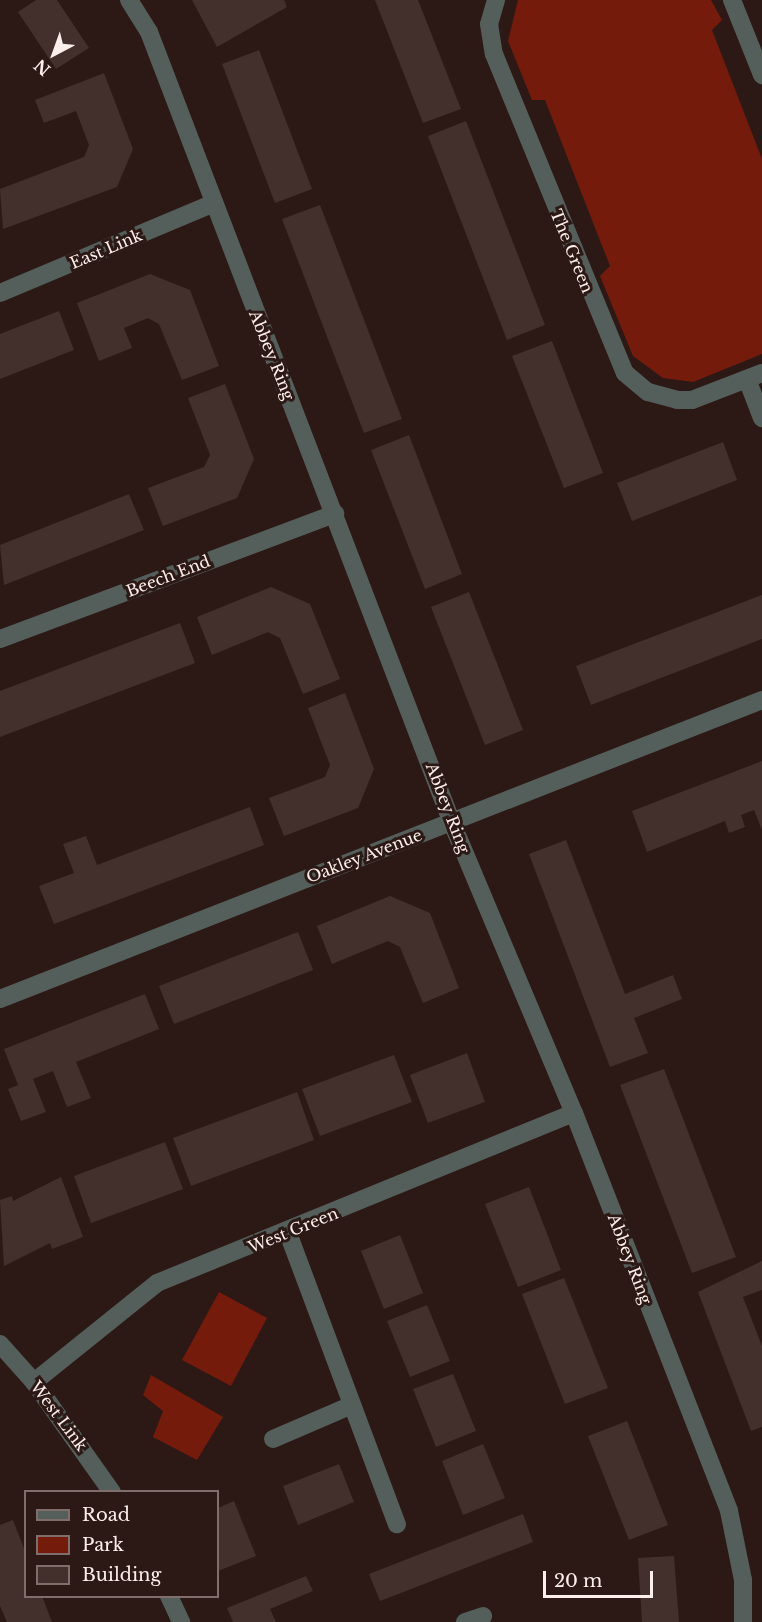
<!DOCTYPE html>
<style>
body{margin:0}
#map{position:relative;width:762px;height:1622px;overflow:hidden;background:#2c1915;font-family:"Libre Baskerville",serif}
div>[style]{position:absolute}
[style*='--x']{left:calc(var(--x)*1px);top:calc(var(--y)*1px);width:calc(var(--w)*1px);rotate:calc(var(--a)*1deg)}
.green>*{inset:0;background:#751b0b}
.building>*{inset:0;background:#432f2b}
.lane>*{height:18px;margin:-9px;padding:0 9px;transform-origin:9px;border-radius:9px;background:#545e5a}
.street>*{height:18px;margin:-9px;padding:0 9px;transform-origin:9px;border-radius:9px;background:#545e5a}
span{translate:-50% -50%;white-space:nowrap;text-align:center;line-height:1.15;-webkit-text-stroke:6px #2c1915;paint-order:stroke}
.street-label{font-size:16px;color:#fceeeb}
.legend{position:absolute;left:24px;top:1490px;width:195px;height:108px;box-sizing:border-box;background:#2c1915;border:2px solid #7f6e6b;margin:0;padding:8px 10px;list-style:none;font-size:18px;color:#fceeeb}
.legend li{display:flex;align-items:center;gap:12px;height:30px}
.legend b{width:30px;border:2px solid #7f6e6b}
.north{position:absolute;left:24px;top:24px;width:60px;height:60px;-webkit-text-stroke:4px #2c1915;paint-order:stroke;rotate:221deg;font-size:16px;font-weight:700;line-height:24px;text-align:center;color:#fceeeb}
.north::after{content:'';display:block;margin:auto;width:21px;height:27px;background:#fceeeb;clip-path:polygon(50% 0,100% 100%,50% 72%,0 100%)}
.scale{position:absolute;left:543px;top:1571px;width:110px;height:27px;box-sizing:border-box;border:3px solid #fceeeb;border-top:0;padding-left:8px;font-size:18px;line-height:21px;white-space:nowrap;color:#fceeeb;-webkit-text-stroke:4px #2c1915;paint-order:stroke}
</style>
<div id="map">
<div class="green">
<div style="clip-path:polygon(518px 0,711px 0,722px 20px,712px 30px,762px 159px,762px 354px,693px 382px,663px 378px,633px 356px,600px 276px,610px 266px,545px 100px,532px 100px,508px 41px)"></div>
<div style="clip-path:polygon(219px 1292px,267px 1318px,231px 1386px,182px 1360px)"></div>
<div style="clip-path:polygon(151px 1375px,223px 1417px,197px 1460px,153px 1437px,163px 1411px,143px 1395px)"></div>
</div>
<div class="building">
<div style="clip-path:polygon(36px 0,57px 0,89px 48px,56px 69px,18px 12px)"></div>
<div style="clip-path:polygon(192px 0,284px 0,287px 7px,217px 47px)"></div>
<div style="clip-path:polygon(375px 0,418px 0,461px 109px,423px 123px)"></div>
<div style="clip-path:polygon(259px 50px,312px 189px,275px 203px,222px 64px)"></div>
<div style="clip-path:polygon(104px 73px,133px 149px,117px 187px,3px 229px,0 189px,84px 157px,89px 145px,76px 111px,44px 123px,35px 100px)"></div>
<div style="clip-path:polygon(466px 121px,545px 325px,507px 340px,428px 136px)"></div>
<div style="clip-path:polygon(320px 205px,402px 419px,364px 433px,282px 219px)"></div>
<div style="clip-path:polygon(150px 274px,190px 290px,219px 366px,182px 380px,159px 324px,148px 318px,124px 328px,132px 348px,99px 361px,77px 303px)"></div>
<div style="clip-path:polygon(59px 311px,74px 350px,0 379px,0 334px)"></div>
<div style="clip-path:polygon(552px 341px,603px 473px,564px 488px,512px 356px)"></div>
<div style="clip-path:polygon(225px 384px,254px 459px,237px 498px,163px 526px,148px 488px,204px 467px,210px 455px,188px 398px)"></div>
<div style="clip-path:polygon(409px 435px,462px 574px,425px 589px,371px 450px)"></div>
<div style="clip-path:polygon(723px 442px,737px 480px,632px 521px,617px 483px)"></div>
<div style="clip-path:polygon(129px 494px,144px 530px,4px 585px,0 545px)"></div>
<div style="clip-path:polygon(271px 587px,310px 604px,340px 679px,303px 694px,280px 638px,268px 632px,212px 655px,197px 617px)"></div>
<div style="clip-path:polygon(469px 592px,523px 730px,485px 745px,431px 607px)"></div>
<div style="clip-path:polygon(762px 595px,762px 639px,591px 705px,576px 666px)"></div>
<div style="clip-path:polygon(180px 623px,195px 663px,0 737px,0 691px)"></div>
<div style="clip-path:polygon(345px 693px,374px 769px,358px 808px,284px 836px,269px 798px,325px 777px,330px 765px,308px 708px)"></div>
<div style="clip-path:polygon(762px 761px,762px 830px,754px 810px,741px 815px,745px 827px,729px 833px,725px 821px,647px 852px,632px 811px)"></div>
<div style="clip-path:polygon(250px 807px,264px 845px,54px 924px,39px 886px,74px 873px,63px 844px,86px 836px,97px 865px)"></div>
<div style="clip-path:polygon(566px 840px,625px 994px,673px 975px,682px 999px,634px 1018px,648px 1053px,610px 1067px,529px 854px)"></div>
<div style="clip-path:polygon(390px 896px,430px 913px,459px 988px,423px 1003px,400px 947px,388px 941px,332px 964px,317px 926px)"></div>
<div style="clip-path:polygon(298px 932px,313px 970px,174px 1024px,159px 986px)"></div>
<div style="clip-path:polygon(145px 994px,159px 1029px,76px 1062px,91px 1098px,67px 1107px,53px 1071px,33px 1079px,46px 1112px,21px 1121px,8px 1089px,18px 1085px,4px 1049px)"></div>
<div style="clip-path:polygon(467px 1053px,485px 1102px,428px 1123px,410px 1075px)"></div>
<div style="clip-path:polygon(394px 1055px,412px 1102px,320px 1136px,302px 1089px)"></div>
<div style="clip-path:polygon(664px 1069px,736px 1257px,692px 1273px,620px 1085px)"></div>
<div style="clip-path:polygon(297px 1092px,314px 1140px,191px 1186px,173px 1138px)"></div>
<div style="clip-path:polygon(165px 1142px,183px 1189px,91px 1223px,74px 1176px)"></div>
<div style="clip-path:polygon(61px 1177px,83px 1237px,52px 1249px,50px 1243px,4px 1266px,0 1200px,12px 1196px,13px 1201px)"></div>
<div style="clip-path:polygon(529px 1187px,561px 1270px,518px 1287px,485px 1204px)"></div>
<div style="clip-path:polygon(400px 1235px,423px 1293px,384px 1309px,361px 1251px)"></div>
<div style="clip-path:polygon(762px 1261px,762px 1290px,743px 1297px,762px 1346px,762px 1427px,751px 1431px,698px 1292px)"></div>
<div style="clip-path:polygon(564px 1278px,608px 1388px,565px 1404px,522px 1294px)"></div>
<div style="clip-path:polygon(427px 1305px,450px 1361px,410px 1377px,387px 1321px)"></div>
<div style="clip-path:polygon(453px 1374px,476px 1431px,436px 1447px,413px 1389px)"></div>
<div style="clip-path:polygon(627px 1421px,668px 1525px,629px 1540px,588px 1436px)"></div>
<div style="clip-path:polygon(483px 1444px,505px 1498px,463px 1515px,442px 1461px)"></div>
<div style="clip-path:polygon(339px 1464px,354px 1502px,298px 1525px,283px 1486px)"></div>
<div style="clip-path:polygon(234px 1501px,256px 1556px,218px 1571px,218px 1508px)"></div>
<div style="clip-path:polygon(523px 1514px,533px 1542px,380px 1601px,369px 1574px)"></div>
<div style="clip-path:polygon(13px 1520px,26px 1554px,26px 1596px,42px 1596px,52px 1622px,7px 1622px,0 1606px,0 1525px)"></div>
<div style="clip-path:polygon(674px 1556px,679px 1622px,642px 1622px,638px 1558px)"></div>
<div style="clip-path:polygon(306px 1576px,313px 1591px,270px 1609px,276px 1622px,233px 1622px,227px 1608px)"></div>
</div>
<div class="lane">
<div style="--x:465;--y:1622;--w:19;--a:-18"></div>
</div>
<div class="street">
<div style="--x:129;--y:0;--w:38;--a:58"></div>
<div style="--x:149;--y:32;--w:847;--a:69.04"></div>
<div style="--x:452;--y:823;--w:315;--a:67.2"></div>
<div style="--x:574;--y:1113;--w:427;--a:68.7"></div>
<div style="--x:729;--y:1511;--w:70;--a:78.5"></div>
<div style="--x:743;--y:1580;--w:42;--a:90"></div>
<div style="--x:496;--y:0;--w:25;--a:106"></div>
<div style="--x:489;--y:24;--w:30;--a:81"></div>
<div style="--x:494;--y:54;--w:345;--a:67.7"></div>
<div style="--x:625;--y:373;--w:30;--a:40"></div>
<div style="--x:648;--y:392;--w:30;--a:15"></div>
<div style="--x:677;--y:400;--w:15;--a:0"></div>
<div style="--x:692;--y:400;--w:75;--a:-21.1"></div>
<div style="--x:732;--y:0;--w:81;--a:68.2"></div>
<div style="--x:0;--y:293;--w:230;--a:-22.8"></div>
<div style="--x:747;--y:379;--w:42;--a:69"></div>
<div style="--x:0;--y:639;--w:358;--a:-20.5"></div>
<div style="--x:0;--y:999;--w:819;--a:-21.42"></div>
<div style="--x:288;--y:1233;--w:311;--a:69.5"></div>
<div style="--x:0;--y:1344;--w:51;--a:48.2"></div>
<div style="--x:34;--y:1382;--w:135;--a:54.7"></div>
<div style="--x:34;--y:1382;--w:158;--a:-38.8"></div>
<div style="--x:157;--y:1283;--w:450;--a:-22.2"></div>
<div style="--x:273;--y:1439;--w:86;--a:-23.3"></div>
<div style="--x:169;--y:1596;--w:29;--a:65"></div>
</div>
<div class="street-label">
<span style="left:106px;top:249px;rotate:-23deg">East Link</span>
<span style="left:572px;top:251px;rotate:68deg">The Green</span>
<span style="left:272px;top:355px;rotate:68deg">Abbey Ring</span>
<span style="left:168px;top:576px;rotate:-21deg">Beech End</span>
<span style="left:448px;top:808px;rotate:69deg">Abbey Ring</span>
<span style="left:364px;top:856px;rotate:-21deg">Oakley Avenue</span>
<span style="left:293px;top:1230px;rotate:-22deg">West Green</span>
<span style="left:630px;top:1259px;rotate:69deg">Abbey Ring</span>
<span style="left:59px;top:1416px;rotate:53deg">West Link</span>
</div>
<ul class="legend">
<li><b style="height:8px;background:#545e5a"></b>Road</li>
<li><b style="height:16px;background:#751b0b"></b>Park</li>
<li><b style="height:16px;background:#432f2b"></b>Building</li>
</ul>
<div class="north">N</div>
<div class="scale">20 m</div>
</div>
